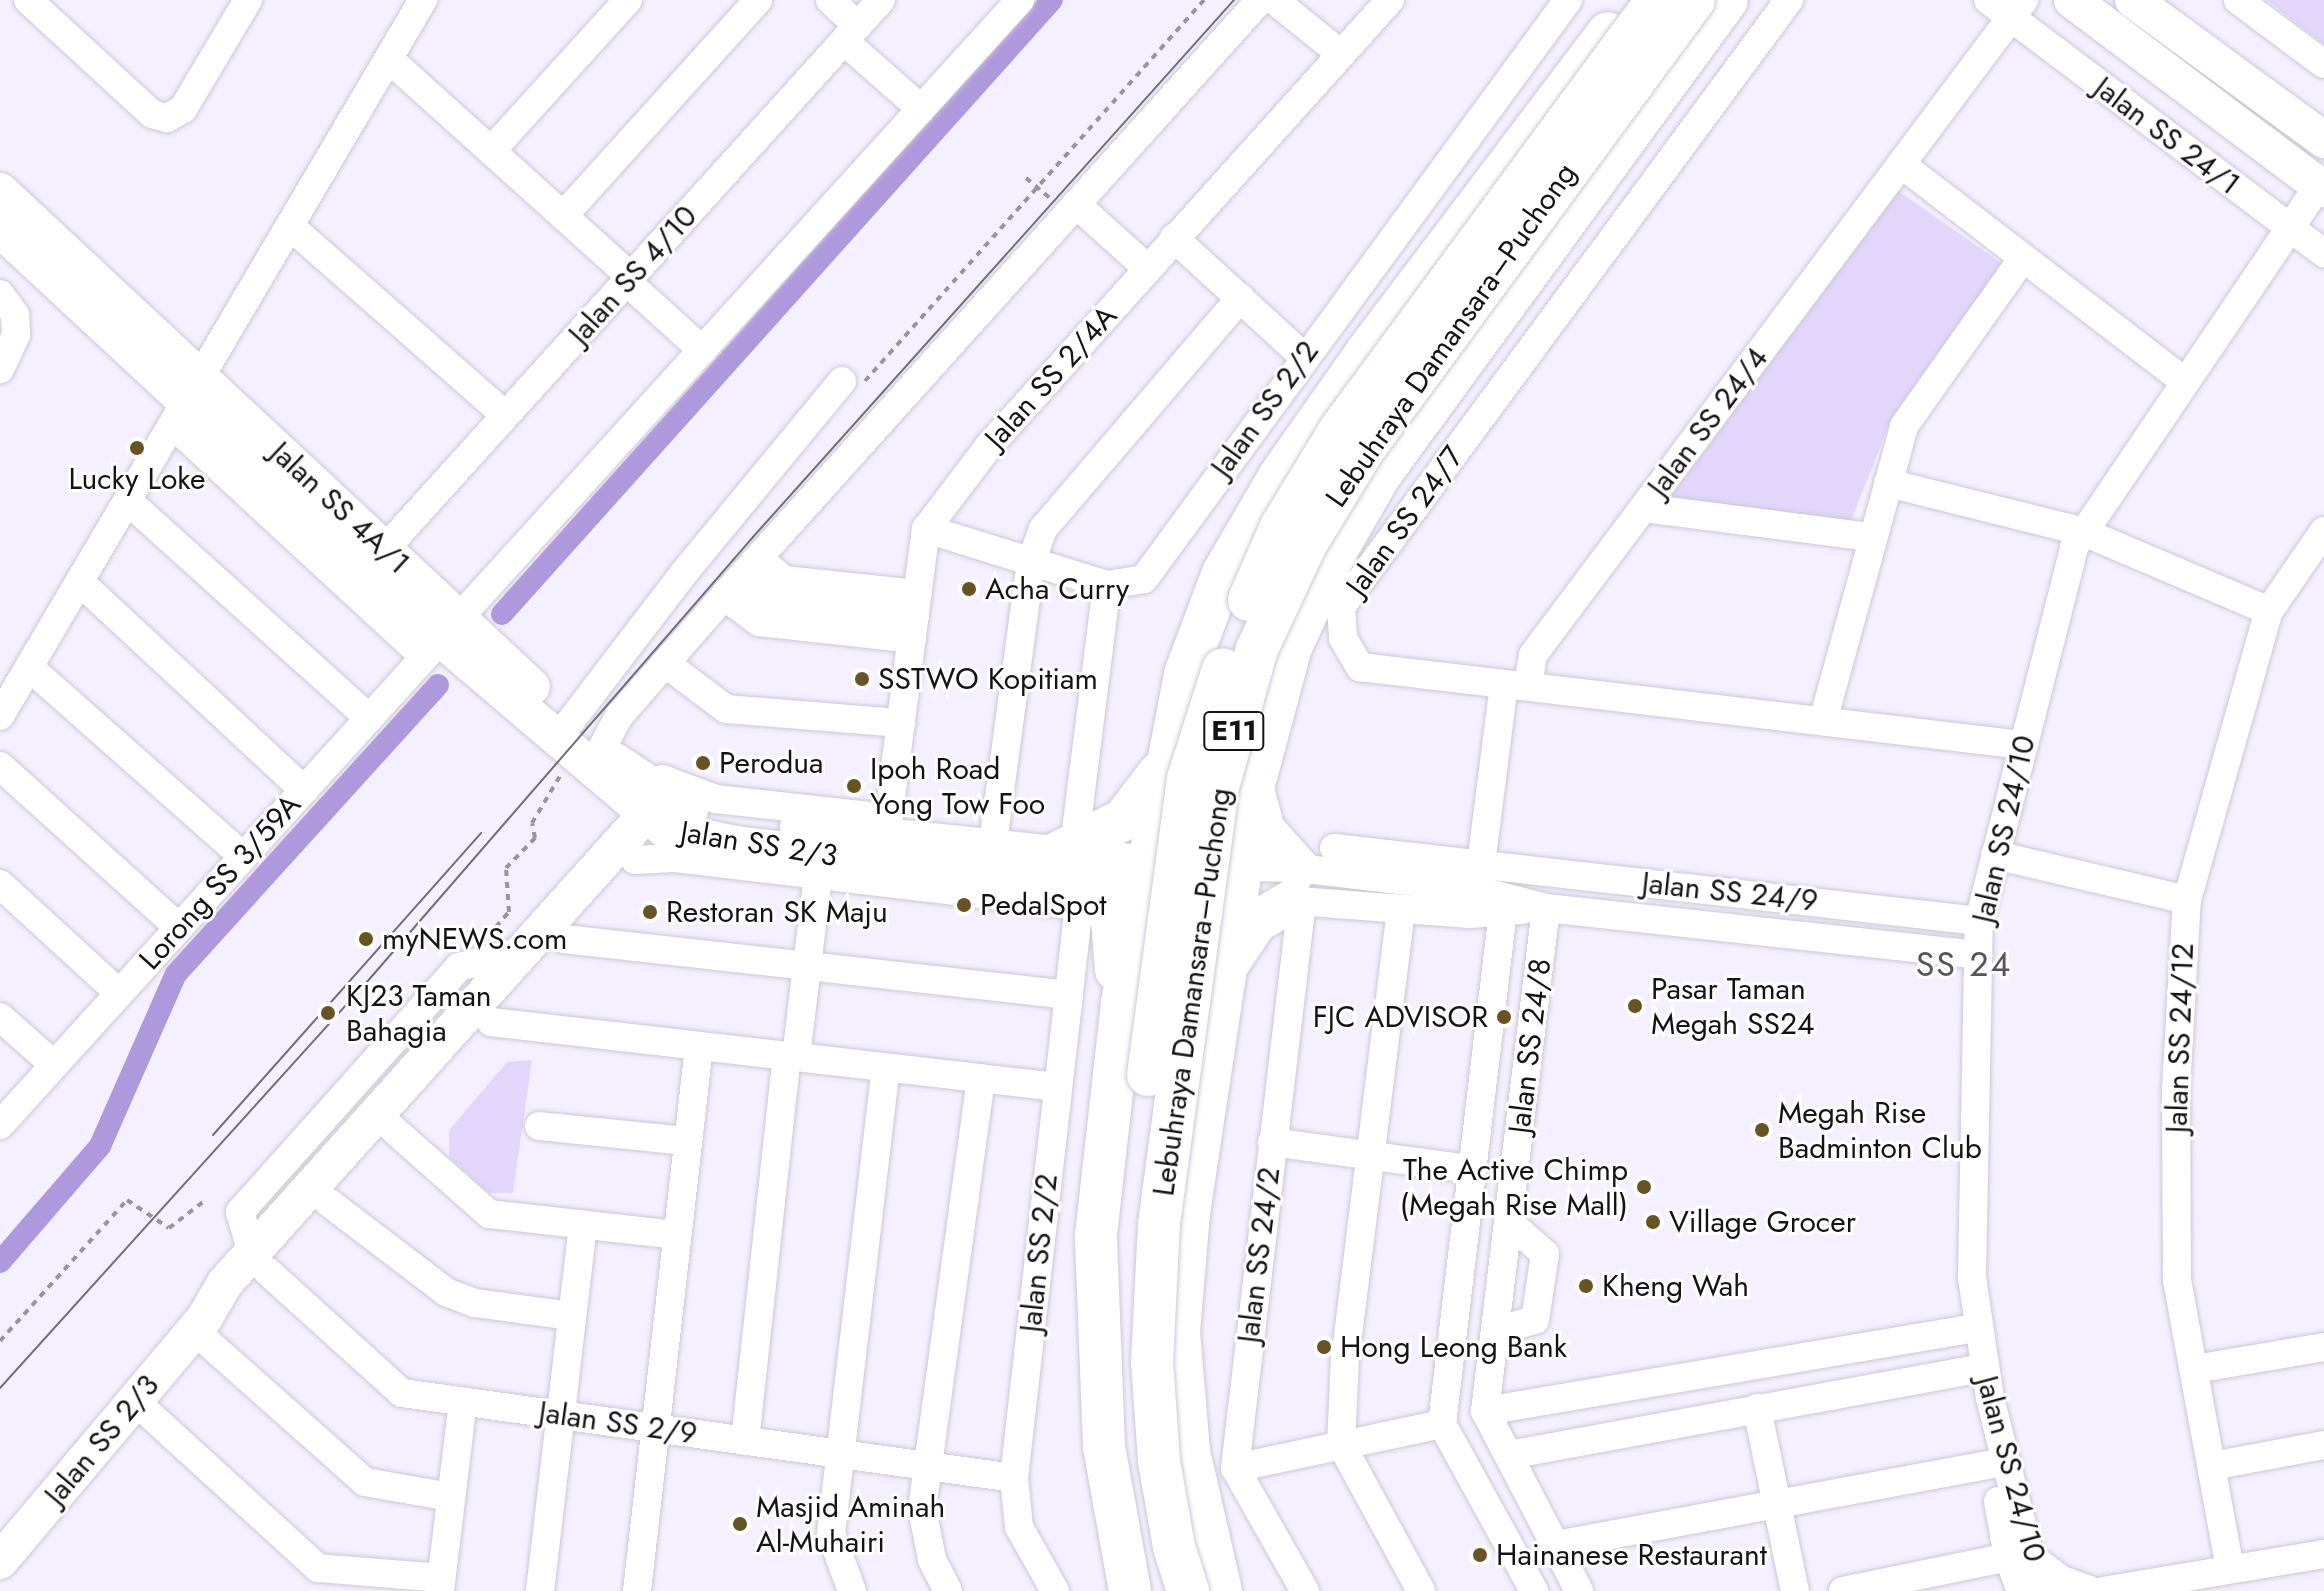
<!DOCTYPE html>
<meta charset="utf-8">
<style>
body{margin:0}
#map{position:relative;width:2324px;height:1591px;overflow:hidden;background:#f4f0ff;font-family:Jost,sans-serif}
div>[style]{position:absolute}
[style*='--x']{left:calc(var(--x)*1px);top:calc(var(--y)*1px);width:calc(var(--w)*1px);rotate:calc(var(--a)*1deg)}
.green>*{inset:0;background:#e2d7fb}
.canal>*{height:22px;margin:-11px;padding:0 11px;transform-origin:11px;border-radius:11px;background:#af99dd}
.path>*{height:4px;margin-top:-2px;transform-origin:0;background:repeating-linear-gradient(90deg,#97959f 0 6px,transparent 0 12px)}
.roads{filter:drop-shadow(0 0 2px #ccc8d6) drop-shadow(0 0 2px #ccc8d6)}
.minor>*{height:28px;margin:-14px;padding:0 14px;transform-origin:14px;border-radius:14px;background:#fff}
.major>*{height:36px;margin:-18px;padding:0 18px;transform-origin:18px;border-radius:18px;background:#fff}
.highway>*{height:42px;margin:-21px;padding:0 21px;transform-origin:21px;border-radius:21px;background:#fff}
.tram>*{height:2px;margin:-1px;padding:0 1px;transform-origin:1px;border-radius:1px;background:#716f77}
.bridges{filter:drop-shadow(0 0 2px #ccc8d6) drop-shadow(0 0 2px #ccc8d6)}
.highway-bridge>*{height:42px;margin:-21px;padding:0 21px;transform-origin:21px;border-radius:21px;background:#fff}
.dots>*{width:22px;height:22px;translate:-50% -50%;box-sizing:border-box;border:4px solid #fff;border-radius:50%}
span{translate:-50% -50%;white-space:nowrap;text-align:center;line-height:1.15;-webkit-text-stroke:6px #fff;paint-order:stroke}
.shield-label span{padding:2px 6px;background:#fff;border:2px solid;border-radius:6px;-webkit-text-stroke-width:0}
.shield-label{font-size:28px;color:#141317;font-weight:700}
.street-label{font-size:30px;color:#141317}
.poi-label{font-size:30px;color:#141317}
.left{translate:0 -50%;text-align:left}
.right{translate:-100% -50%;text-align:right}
.quarter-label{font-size:34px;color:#575460;letter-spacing:2px}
</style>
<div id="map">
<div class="green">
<div style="clip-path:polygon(2267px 0,2324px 0,2324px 44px)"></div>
<div style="clip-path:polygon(1897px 190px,2004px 265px,1890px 422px,1850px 524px,1668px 501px)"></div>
<div style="clip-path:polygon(532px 1060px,513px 1193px,489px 1193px,449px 1157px,449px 1130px,507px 1062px)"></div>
</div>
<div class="canal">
<div style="--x:502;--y:614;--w:824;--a:-48.15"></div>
<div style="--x:0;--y:1262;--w:153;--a:-49.2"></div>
<div style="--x:100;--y:1146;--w:188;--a:-66.2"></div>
<div style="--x:176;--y:974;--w:390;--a:-47.8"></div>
</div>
<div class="path">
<div style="--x:1026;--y:178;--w:33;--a:40"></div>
<div style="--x:865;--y:381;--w:510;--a:-48.34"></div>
<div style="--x:488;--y:936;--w:32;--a:-49"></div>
<div style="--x:509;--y:912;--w:44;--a:-93.9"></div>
<div style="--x:506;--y:868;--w:42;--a:-46"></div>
<div style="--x:535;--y:838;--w:15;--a:-101"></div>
<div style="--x:532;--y:823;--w:55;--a:-59.2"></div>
<div style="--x:0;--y:1341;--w:190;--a:-48"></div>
<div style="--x:127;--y:1200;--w:50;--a:33.7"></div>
<div style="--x:169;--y:1228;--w:43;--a:-37.4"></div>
</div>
<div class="roads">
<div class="minor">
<div style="--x:28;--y:0;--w:168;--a:42.6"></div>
<div style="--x:152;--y:114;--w:16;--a:15"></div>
<div style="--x:167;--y:118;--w:18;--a:-29"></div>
<div style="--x:183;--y:109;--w:127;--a:-59.2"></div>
<div style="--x:830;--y:0;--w:38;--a:43"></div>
<div style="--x:1274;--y:0;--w:86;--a:38.9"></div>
<div style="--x:1789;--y:0;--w:754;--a:126.43"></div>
<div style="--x:1341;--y:607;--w:31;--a:86"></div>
<div style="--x:1343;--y:638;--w:34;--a:60"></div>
<div style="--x:1360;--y:667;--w:668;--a:6.71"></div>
<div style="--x:1988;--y:0;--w:421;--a:37"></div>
<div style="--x:2238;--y:0;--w:107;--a:36.7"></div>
<div style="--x:844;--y:41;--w:103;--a:41.4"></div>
<div style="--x:389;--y:59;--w:326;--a:42"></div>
<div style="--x:491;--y:151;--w:204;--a:-47.8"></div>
<div style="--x:1901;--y:164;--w:358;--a:37.5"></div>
<div style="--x:1076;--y:204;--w:97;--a:42.1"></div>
<div style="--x:563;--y:216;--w:291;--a:-47.9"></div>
<div style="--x:291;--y:227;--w:285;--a:41.3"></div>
<div style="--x:1174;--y:238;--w:175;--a:42.5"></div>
<div style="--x:626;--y:281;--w:103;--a:42.2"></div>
<div style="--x:0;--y:294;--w:26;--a:54"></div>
<div style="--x:15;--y:315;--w:20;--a:87"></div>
<div style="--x:16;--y:335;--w:38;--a:115"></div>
<div style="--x:174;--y:426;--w:340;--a:42.7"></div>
<div style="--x:1888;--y:483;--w:202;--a:14"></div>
<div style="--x:2084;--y:532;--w:201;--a:23.1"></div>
<div style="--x:129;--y:502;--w:323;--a:42"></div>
<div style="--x:1644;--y:508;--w:229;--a:7.3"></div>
<div style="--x:926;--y:529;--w:189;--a:17.2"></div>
<div style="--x:1107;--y:585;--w:37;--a:-9"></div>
<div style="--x:1144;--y:579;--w:718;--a:-53.78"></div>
<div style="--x:384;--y:550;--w:741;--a:-47.9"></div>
<div style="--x:758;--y:558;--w:34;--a:40"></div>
<div style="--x:784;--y:580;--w:134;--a:6"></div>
<div style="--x:741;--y:577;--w:40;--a:34.9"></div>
<div style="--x:774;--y:600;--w:142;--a:6.5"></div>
<div style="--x:80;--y:582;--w:306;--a:42.9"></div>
<div style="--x:724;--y:596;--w:44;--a:36.6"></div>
<div style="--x:759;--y:622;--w:154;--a:6.3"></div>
<div style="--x:458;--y:619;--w:836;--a:-47.76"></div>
<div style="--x:665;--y:663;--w:76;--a:37"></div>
<div style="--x:726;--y:709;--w:176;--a:4.6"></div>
<div style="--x:29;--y:667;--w:286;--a:41.5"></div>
<div style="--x:1528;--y:686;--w:31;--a:-81"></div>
<div style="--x:1533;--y:655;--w:819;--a:-53.14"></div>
<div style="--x:0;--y:716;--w:832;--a:-59.43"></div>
<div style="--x:1823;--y:721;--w:306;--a:-74.6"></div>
<div style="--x:1904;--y:426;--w:202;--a:-54.7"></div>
<div style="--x:570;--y:722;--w:186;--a:-52.6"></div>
<div style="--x:683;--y:574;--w:250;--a:-50.5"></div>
<div style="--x:601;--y:750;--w:40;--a:-62"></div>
<div style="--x:620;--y:715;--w:158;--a:-48.8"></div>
<div style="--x:724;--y:596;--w:802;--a:-48.03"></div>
<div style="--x:0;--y:766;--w:241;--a:42.1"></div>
<div style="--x:662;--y:779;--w:58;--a:20.3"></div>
<div style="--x:716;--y:799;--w:174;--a:6.3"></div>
<div style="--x:886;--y:836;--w:310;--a:-82.6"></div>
<div style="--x:926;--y:529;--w:104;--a:-52.8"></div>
<div style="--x:989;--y:446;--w:600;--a:-48.04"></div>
<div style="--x:1074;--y:846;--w:263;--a:-82.8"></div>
<div style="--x:1334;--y:848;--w:649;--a:6.46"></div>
<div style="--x:992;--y:850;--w:291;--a:-82.3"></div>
<div style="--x:1031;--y:562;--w:35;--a:-70"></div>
<div style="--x:1043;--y:529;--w:304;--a:-49.5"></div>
<div style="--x:1995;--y:855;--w:197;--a:13.2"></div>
<div style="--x:635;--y:860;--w:39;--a:-3"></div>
<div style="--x:674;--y:858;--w:409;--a:6.7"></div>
<div style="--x:1481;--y:864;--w:181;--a:-82.7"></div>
<div style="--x:1241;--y:867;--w:57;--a:1"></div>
<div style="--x:1298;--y:868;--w:176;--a:6.8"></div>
<div style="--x:1473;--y:889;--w:75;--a:14.6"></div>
<div style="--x:1546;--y:908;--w:435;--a:6.2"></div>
<div style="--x:0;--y:884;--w:161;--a:42.5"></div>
<div style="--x:1284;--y:900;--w:186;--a:4.3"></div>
<div style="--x:1469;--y:914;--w:53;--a:-4.3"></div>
<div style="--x:1302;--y:901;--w:571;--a:96.74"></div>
<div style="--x:1235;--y:1468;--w:142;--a:60.4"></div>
<div style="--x:1546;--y:908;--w:507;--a:96.91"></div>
<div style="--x:1485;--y:1411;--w:203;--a:62.4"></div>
<div style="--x:1401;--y:910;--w:450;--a:97.1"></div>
<div style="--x:1345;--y:1357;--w:87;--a:92.6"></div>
<div style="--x:1341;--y:1444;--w:167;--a:61.4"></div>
<div style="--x:1503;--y:911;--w:517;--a:96.78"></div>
<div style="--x:1442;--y:1424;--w:191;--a:61.1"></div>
<div style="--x:564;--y:939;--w:508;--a:6.33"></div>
<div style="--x:0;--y:1017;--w:72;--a:41.6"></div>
<div style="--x:491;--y:1022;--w:570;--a:6.55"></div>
<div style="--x:796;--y:1057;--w:183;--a:-83.1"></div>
<div style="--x:0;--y:1125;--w:656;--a:-47.78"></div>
<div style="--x:539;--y:1126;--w:149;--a:5.8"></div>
<div style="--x:393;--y:1129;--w:128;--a:41.5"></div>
<div style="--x:489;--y:1214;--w:189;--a:6.4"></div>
<div style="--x:1272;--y:1142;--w:200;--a:7.8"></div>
<div style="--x:328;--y:1202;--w:148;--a:37.3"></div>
<div style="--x:446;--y:1292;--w:31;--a:21"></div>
<div style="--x:475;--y:1303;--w:97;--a:7.7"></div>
<div style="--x:252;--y:1253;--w:43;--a:-106.3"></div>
<div style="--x:240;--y:1212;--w:329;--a:-48.2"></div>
<div style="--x:459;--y:967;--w:64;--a:-14.5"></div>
<div style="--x:267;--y:1271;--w:182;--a:42.1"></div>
<div style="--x:402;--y:1393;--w:618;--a:7.91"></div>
<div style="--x:195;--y:1331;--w:227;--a:41.6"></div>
<div style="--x:365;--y:1482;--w:86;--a:10"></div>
<div style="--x:1495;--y:1331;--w:41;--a:-15.4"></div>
<div style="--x:1535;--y:1320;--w:67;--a:-81.4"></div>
<div style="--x:1545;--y:1254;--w:48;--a:-138.4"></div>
<div style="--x:2195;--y:1369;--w:131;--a:-9.7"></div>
<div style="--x:135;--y:1401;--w:248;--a:42.4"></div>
<div style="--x:318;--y:1568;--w:123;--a:4.6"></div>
<div style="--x:1757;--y:1408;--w:187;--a:78.3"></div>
<div style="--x:1485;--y:1411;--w:500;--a:-9.6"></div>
<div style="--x:745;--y:1441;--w:386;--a:-83.8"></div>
<div style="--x:1509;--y:1455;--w:483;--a:-10.4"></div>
<div style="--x:2212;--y:1466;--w:114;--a:-10.6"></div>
<div style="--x:1235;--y:1468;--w:212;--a:-12"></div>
<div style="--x:1998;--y:1501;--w:57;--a:79.9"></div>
<div style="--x:2008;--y:1557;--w:36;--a:69"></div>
<div style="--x:1556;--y:1545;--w:443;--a:-10.5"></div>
<div style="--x:2035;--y:1560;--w:34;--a:37"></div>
<div style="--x:2062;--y:1580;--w:32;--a:20"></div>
<div style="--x:2230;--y:1569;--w:294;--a:-100.4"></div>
<div style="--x:2177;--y:1280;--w:191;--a:-90.3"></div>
<div style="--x:2176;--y:1089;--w:189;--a:-86.7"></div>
<div style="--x:2187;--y:900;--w:300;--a:-74.2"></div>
<div style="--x:2269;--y:611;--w:97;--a:-55.5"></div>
<div style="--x:440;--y:1591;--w:191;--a:-83.1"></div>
<div style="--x:540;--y:1591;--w:369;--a:-83.3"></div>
<div style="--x:637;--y:1591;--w:548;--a:-83.5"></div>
<div style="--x:852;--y:1591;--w:61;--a:-110.2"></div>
<div style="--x:831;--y:1534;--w:469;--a:-83.3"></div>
<div style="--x:948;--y:1591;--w:36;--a:-117"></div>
<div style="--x:932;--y:1559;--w:51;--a:-101.3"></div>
<div style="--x:922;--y:1509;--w:434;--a:-82.2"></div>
<div style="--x:1055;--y:1591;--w:73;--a:-119.4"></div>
<div style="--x:1019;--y:1527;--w:49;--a:-95.8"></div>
<div style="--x:1014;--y:1478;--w:595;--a:-83.53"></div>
<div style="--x:1843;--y:1591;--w:168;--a:-11.6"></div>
<div style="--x:2048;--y:1591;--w:42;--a:-116.6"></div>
<div style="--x:2029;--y:1553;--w:160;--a:-104.1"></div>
<div style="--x:1990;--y:1398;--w:122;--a:-98.5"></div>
<div style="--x:1972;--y:1277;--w:356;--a:-88.9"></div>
<div style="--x:1979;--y:921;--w:386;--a:-75.7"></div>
<div style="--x:2074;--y:547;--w:437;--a:-55.9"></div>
<div style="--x:2103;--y:1591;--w:224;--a:-9.5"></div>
</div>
<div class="major">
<div style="--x:2072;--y:0;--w:315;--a:36.9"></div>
<div style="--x:2133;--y:0;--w:237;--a:36.2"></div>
<div style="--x:0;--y:191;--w:727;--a:42.99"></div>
<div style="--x:0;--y:229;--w:602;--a:42.91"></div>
<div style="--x:441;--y:639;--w:293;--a:40.4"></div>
<div style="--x:664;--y:829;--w:74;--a:11.8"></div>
<div style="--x:736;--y:844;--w:437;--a:6.8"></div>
<div style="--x:615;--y:761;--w:90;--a:33.7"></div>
<div style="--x:798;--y:827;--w:380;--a:6"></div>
<div style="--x:0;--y:1561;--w:317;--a:-49.9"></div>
<div style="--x:204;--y:1319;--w:42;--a:-59.7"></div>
<div style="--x:225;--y:1283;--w:630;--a:-48.09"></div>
</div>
<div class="highway">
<div style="--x:1254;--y:793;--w:38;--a:75"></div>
<div style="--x:1264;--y:830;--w:51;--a:48.2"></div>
<div style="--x:1049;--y:857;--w:83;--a:-26.6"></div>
<div style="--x:1123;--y:820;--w:59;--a:-52.5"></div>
<div style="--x:1081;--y:887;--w:24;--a:36"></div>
<div style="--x:1100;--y:901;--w:22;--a:56"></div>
<div style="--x:1112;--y:919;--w:51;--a:85.5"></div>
<div style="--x:1230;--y:961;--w:47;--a:-56.3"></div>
<div style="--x:1256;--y:922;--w:43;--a:-30.7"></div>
<div style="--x:1130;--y:1591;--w:146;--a:-100.2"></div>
<div style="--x:1104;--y:1447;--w:212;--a:-92.2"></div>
<div style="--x:1096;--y:1235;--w:234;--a:-83.6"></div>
<div style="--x:1122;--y:1002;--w:334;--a:-79.1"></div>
<div style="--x:1185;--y:674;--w:108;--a:-69.4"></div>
<div style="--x:1223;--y:573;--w:111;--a:-59.7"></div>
<div style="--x:1279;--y:477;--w:151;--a:-54.9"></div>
<div style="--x:1366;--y:353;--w:401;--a:-52.9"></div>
<div style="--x:1221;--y:1591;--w:144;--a:-102.9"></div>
<div style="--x:1189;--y:1451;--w:119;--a:-94.8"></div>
<div style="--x:1179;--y:1332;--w:119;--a:-85.2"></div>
<div style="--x:1189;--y:1213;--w:430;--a:-81.4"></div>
<div style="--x:1253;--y:788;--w:146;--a:-74.9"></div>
<div style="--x:1291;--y:647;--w:106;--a:-64.9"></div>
<div style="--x:1336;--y:551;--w:88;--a:-59.9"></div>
<div style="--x:1380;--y:475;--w:588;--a:-53.85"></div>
</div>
</div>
<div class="tram">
<div style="--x:213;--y:1135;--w:404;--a:-48.4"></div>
<div style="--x:0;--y:1388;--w:546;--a:-47.9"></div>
<div style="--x:366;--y:983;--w:590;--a:-49.05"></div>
<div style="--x:753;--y:537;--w:721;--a:-48.15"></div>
</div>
<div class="bridges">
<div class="highway-bridge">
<div style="--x:1249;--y:600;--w:80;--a:-66.3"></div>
<div style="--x:1281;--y:527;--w:114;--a:-58.7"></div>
<div style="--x:1340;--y:430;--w:534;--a:-53.6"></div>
<div style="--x:1148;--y:1075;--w:299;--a:-82.3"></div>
<div style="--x:1188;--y:779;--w:115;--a:-72.3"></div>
<div style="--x:1188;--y:1591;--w:46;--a:-107.7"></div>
<div style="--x:1174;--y:1547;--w:87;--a:-99.9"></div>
<div style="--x:1159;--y:1461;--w:99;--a:-94"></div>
<div style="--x:1152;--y:1362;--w:138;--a:-87.1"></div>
<div style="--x:1159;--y:1224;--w:445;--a:-82.3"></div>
<div style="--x:1219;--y:783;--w:139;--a:-74.2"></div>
<div style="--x:1257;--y:649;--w:116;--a:-65"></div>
<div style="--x:1306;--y:544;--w:111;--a:-58.6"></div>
<div style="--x:1364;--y:449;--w:557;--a:-53.69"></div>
</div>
</div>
<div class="dots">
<div style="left:137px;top:448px;background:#685422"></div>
<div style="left:969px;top:589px;background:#685422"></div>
<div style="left:862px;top:679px;background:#685422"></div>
<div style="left:703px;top:763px;background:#685422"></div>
<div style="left:854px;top:786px;background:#685422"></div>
<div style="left:964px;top:905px;background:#685422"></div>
<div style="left:650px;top:912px;background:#685422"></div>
<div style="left:366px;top:939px;background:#685422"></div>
<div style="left:1635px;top:1006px;background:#685422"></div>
<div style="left:328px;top:1013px;background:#685422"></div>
<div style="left:1504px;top:1017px;background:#685422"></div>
<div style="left:1762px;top:1130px;background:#685422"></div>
<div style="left:1644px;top:1187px;background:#685422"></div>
<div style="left:1653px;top:1222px;background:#685422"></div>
<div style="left:1586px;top:1286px;background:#685422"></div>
<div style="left:1324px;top:1347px;background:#685422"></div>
<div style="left:740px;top:1524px;background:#685422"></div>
<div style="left:1480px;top:1555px;background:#685422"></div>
</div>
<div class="shield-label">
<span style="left:1234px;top:731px">E11</span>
</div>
<div class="street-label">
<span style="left:2167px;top:136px;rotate:37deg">Jalan SS 24/1</span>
<span style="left:633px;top:275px;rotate:-48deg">Jalan SS 4/10</span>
<span style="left:1451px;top:335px;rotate:-55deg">Lebuhraya Damansara–Puchong</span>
<span style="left:1051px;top:377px;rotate:-48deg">Jalan SS 2/4A</span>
<span style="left:1265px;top:409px;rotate:-54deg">Jalan SS 2/2</span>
<span style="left:1708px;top:422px;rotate:-53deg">Jalan SS 24/4</span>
<span style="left:340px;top:508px;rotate:43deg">Jalan SS 4A/1</span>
<span style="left:1405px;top:521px;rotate:-54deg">Jalan SS 24/7</span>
<span style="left:2004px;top:829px;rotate:-77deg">Jalan SS 24/10</span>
<span style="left:759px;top:844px;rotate:9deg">Jalan SS 2/3</span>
<span style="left:220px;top:882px;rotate:-48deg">Lorong SS 3/59A</span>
<span style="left:1730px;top:892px;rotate:6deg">Jalan SS 24/9</span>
<span style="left:1192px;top:992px;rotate:-82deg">Lebuhraya Damansara–Puchong</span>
<span style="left:2180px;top:1038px;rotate:-88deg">Jalan SS 24/12</span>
<span style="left:1530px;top:1046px;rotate:-83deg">Jalan SS 24/8</span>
<span style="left:1039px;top:1253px;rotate:-84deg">Jalan SS 2/2</span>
<span style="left:1259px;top:1255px;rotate:-83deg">Jalan SS 24/2</span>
<span style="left:618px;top:1423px;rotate:8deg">Jalan SS 2/9</span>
<span style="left:102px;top:1440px;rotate:-50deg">Jalan SS 2/3</span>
<span style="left:2011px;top:1469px;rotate:75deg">Jalan SS 24/10</span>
</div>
<div class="poi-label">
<span style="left:137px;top:479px">Lucky Loke</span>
<span class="left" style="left:985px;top:589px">Acha Curry</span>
<span class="left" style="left:878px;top:679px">SSTWO Kopitiam</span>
<span class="left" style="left:719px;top:763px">Perodua</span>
<span class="left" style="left:870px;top:786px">Ipoh Road<br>Yong Tow Foo</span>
<span class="left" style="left:980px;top:905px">PedalSpot</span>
<span class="left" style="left:666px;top:912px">Restoran SK Maju</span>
<span class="left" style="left:382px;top:939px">myNEWS.com</span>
<span class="left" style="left:1651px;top:1006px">Pasar Taman<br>Megah SS24</span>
<span class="left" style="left:346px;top:1013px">KJ23 Taman<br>Bahagia</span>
<span class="right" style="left:1488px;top:1017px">FJC ADVISOR</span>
<span class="left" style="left:1778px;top:1130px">Megah Rise<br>Badminton Club</span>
<span class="right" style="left:1628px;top:1187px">The Active Chimp<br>(Megah Rise Mall)</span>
<span class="left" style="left:1669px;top:1222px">Village Grocer</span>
<span class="left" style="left:1602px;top:1286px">Kheng Wah</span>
<span class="left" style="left:1340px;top:1347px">Hong Leong Bank</span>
<span class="left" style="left:756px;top:1524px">Masjid Aminah<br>Al-Muhairi</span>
<span class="left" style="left:1496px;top:1555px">Hainanese Restaurant</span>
</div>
<div class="quarter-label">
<span style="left:1964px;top:965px">SS 24</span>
</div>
</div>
